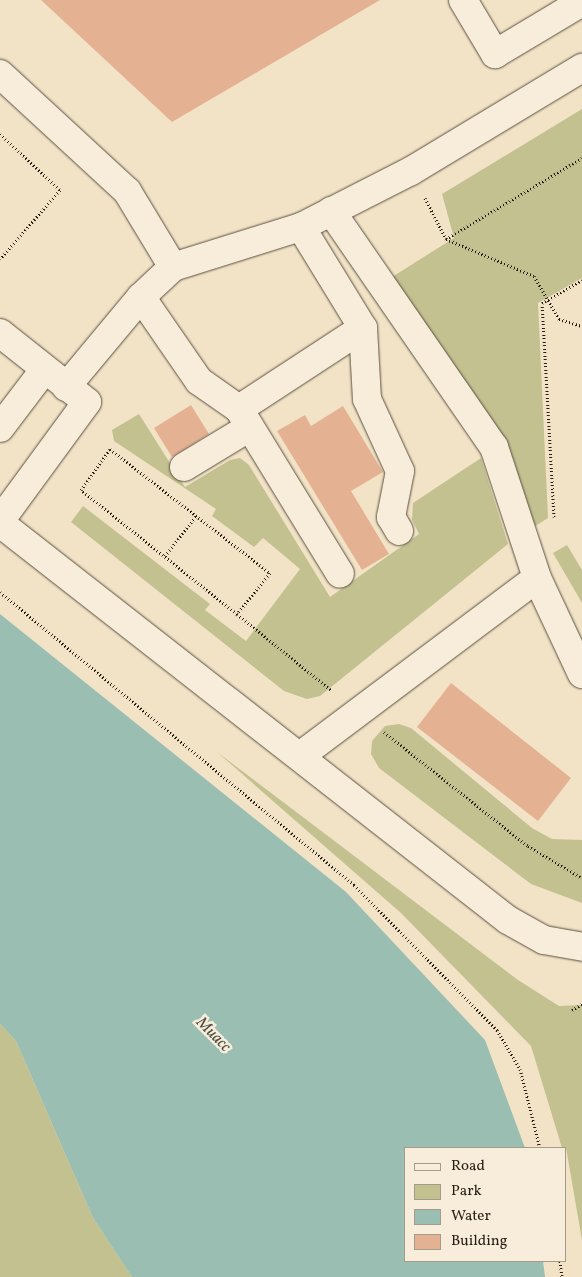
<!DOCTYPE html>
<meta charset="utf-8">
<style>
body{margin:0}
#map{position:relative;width:582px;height:1277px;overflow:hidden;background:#f2e3c6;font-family:Vollkorn,serif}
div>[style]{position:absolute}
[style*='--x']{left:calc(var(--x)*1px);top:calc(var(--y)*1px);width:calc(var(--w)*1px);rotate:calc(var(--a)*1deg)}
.green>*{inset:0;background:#c3c190}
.water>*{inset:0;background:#9bbeb3}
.building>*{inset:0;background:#e4b292}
.path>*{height:3px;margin-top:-1.5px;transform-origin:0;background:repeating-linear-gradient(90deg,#271f15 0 1px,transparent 0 3.5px)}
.roads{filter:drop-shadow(0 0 1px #5a5041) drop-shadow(0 0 1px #5a5041)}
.minor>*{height:28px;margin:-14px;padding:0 14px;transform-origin:14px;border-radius:14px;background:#f7edda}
span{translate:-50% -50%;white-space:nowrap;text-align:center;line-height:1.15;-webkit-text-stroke:5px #f7edda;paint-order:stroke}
.water-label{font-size:16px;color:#4a4f44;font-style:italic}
.legend{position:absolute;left:404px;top:1147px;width:162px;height:115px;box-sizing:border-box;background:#f7edda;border:1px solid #a49b8b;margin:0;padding:6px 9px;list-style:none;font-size:15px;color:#271f15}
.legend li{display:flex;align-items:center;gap:10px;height:25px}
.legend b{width:25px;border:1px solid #a49b8b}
</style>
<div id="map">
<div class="green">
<div style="clip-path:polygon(582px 109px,582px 278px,538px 303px,548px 518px,532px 528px,392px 277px,454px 238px,442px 194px)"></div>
<div style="clip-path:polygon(139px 414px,185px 487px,230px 460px,240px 458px,249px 465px,330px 597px,419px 534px,412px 520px,413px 503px,481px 458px,508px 544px,320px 696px,307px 699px,284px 691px,71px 522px,83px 506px,210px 604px,205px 610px,246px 641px,300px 569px,263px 538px,254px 547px,212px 516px,216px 509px,114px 441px,112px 430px)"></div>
<div style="clip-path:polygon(567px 545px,582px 570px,582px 603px,553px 553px)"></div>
<div style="clip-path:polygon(399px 724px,411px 728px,532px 828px,552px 839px,582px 840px,582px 903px,531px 884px,379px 768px,371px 754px,372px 741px,385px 726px)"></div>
<div style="clip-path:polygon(217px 752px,518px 980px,559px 1006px,582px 1005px,582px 1240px,566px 1148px,562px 1148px,531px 1046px,401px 913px)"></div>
<div style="clip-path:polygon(0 1024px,16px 1041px,93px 1218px,132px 1277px,0 1277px)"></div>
</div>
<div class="water">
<div style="clip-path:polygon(0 614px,346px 892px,485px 1040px,525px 1148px,406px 1148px,406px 1261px,543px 1261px,545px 1277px,132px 1277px,93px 1218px,16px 1041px,0 1024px)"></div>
</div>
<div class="building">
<div style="clip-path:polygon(41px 0,380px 0,172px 122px)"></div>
<div style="clip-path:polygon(191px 405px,209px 434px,172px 457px,154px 428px)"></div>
<div style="clip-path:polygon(343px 406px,383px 472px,351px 491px,389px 554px,362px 570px,277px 431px,305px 415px,311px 426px)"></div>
<div style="clip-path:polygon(451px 683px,571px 778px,538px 821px,417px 727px)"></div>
</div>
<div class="path">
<div style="--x:0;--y:134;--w:82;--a:43"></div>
<div style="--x:60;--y:190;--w:91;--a:131"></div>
<div style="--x:425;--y:198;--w:46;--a:62.9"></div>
<div style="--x:446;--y:239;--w:95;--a:22.8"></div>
<div style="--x:534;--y:276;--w:50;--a:59.8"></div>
<div style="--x:559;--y:319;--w:24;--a:17"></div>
<div style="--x:446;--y:239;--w:158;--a:-30.8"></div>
<div style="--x:110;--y:449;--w:202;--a:37.8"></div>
<div style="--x:270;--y:573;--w:53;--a:128.8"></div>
<div style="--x:237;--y:614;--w:199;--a:-141.5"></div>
<div style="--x:81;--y:490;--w:50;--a:-54.7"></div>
<div style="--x:554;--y:517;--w:214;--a:-93.2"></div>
<div style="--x:542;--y:303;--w:46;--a:-29.9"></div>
<div style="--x:165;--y:556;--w:51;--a:-52.2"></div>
<div style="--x:0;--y:592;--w:460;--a:39.6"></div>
<div style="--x:354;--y:885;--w:204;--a:45.4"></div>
<div style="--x:497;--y:1030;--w:45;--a:59.5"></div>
<div style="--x:520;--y:1069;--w:81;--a:75.8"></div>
<div style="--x:237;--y:614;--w:122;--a:39"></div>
<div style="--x:384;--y:732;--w:184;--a:38.4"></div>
<div style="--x:528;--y:846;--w:63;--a:30.7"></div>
<div style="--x:572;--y:1010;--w:12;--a:-31"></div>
<div style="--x:560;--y:1261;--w:16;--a:83"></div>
</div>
<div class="roads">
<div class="minor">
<div style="--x:463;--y:0;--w:63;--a:59.3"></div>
<div style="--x:495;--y:54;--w:101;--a:-30.9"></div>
<div style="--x:0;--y:74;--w:173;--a:42.7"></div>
<div style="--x:127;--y:191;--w:89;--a:58.8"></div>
<div style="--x:173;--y:267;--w:44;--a:136.8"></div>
<div style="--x:141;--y:297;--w:117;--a:129.8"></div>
<div style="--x:331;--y:211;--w:287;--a:55.4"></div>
<div style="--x:494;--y:447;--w:138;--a:71.8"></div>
<div style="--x:301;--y:227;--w:119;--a:58.5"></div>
<div style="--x:363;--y:328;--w:71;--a:86.8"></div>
<div style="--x:367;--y:399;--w:79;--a:65.4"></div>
<div style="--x:400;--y:471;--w:47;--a:101.1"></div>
<div style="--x:391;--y:517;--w:16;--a:60"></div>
<div style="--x:173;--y:267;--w:134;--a:-17.4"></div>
<div style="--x:301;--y:227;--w:123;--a:-27"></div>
<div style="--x:411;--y:171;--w:200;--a:-31.1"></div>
<div style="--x:141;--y:297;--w:102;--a:55.4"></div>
<div style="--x:199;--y:381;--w:49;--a:35"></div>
<div style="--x:239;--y:409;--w:193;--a:58.5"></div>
<div style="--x:0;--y:333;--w:111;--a:38.4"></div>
<div style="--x:87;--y:402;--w:147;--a:126.2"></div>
<div style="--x:239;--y:409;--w:148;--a:-33.2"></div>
<div style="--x:0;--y:428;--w:73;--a:-52.8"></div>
<div style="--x:184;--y:467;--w:77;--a:-31.2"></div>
<div style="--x:0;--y:523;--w:645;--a:38.01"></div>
<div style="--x:508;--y:920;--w:41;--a:29.1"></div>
<div style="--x:544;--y:940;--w:39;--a:10"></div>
<div style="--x:300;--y:756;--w:296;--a:-36.9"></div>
<div style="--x:537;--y:578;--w:106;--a:64.9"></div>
</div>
</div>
<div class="water-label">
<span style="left:213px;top:1035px;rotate:45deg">Миасс</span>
</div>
<ul class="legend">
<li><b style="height:6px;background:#f7edda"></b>Road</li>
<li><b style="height:14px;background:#c3c190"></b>Park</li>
<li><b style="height:14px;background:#9bbeb3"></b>Water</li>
<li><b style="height:14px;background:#e4b292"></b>Building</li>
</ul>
</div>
